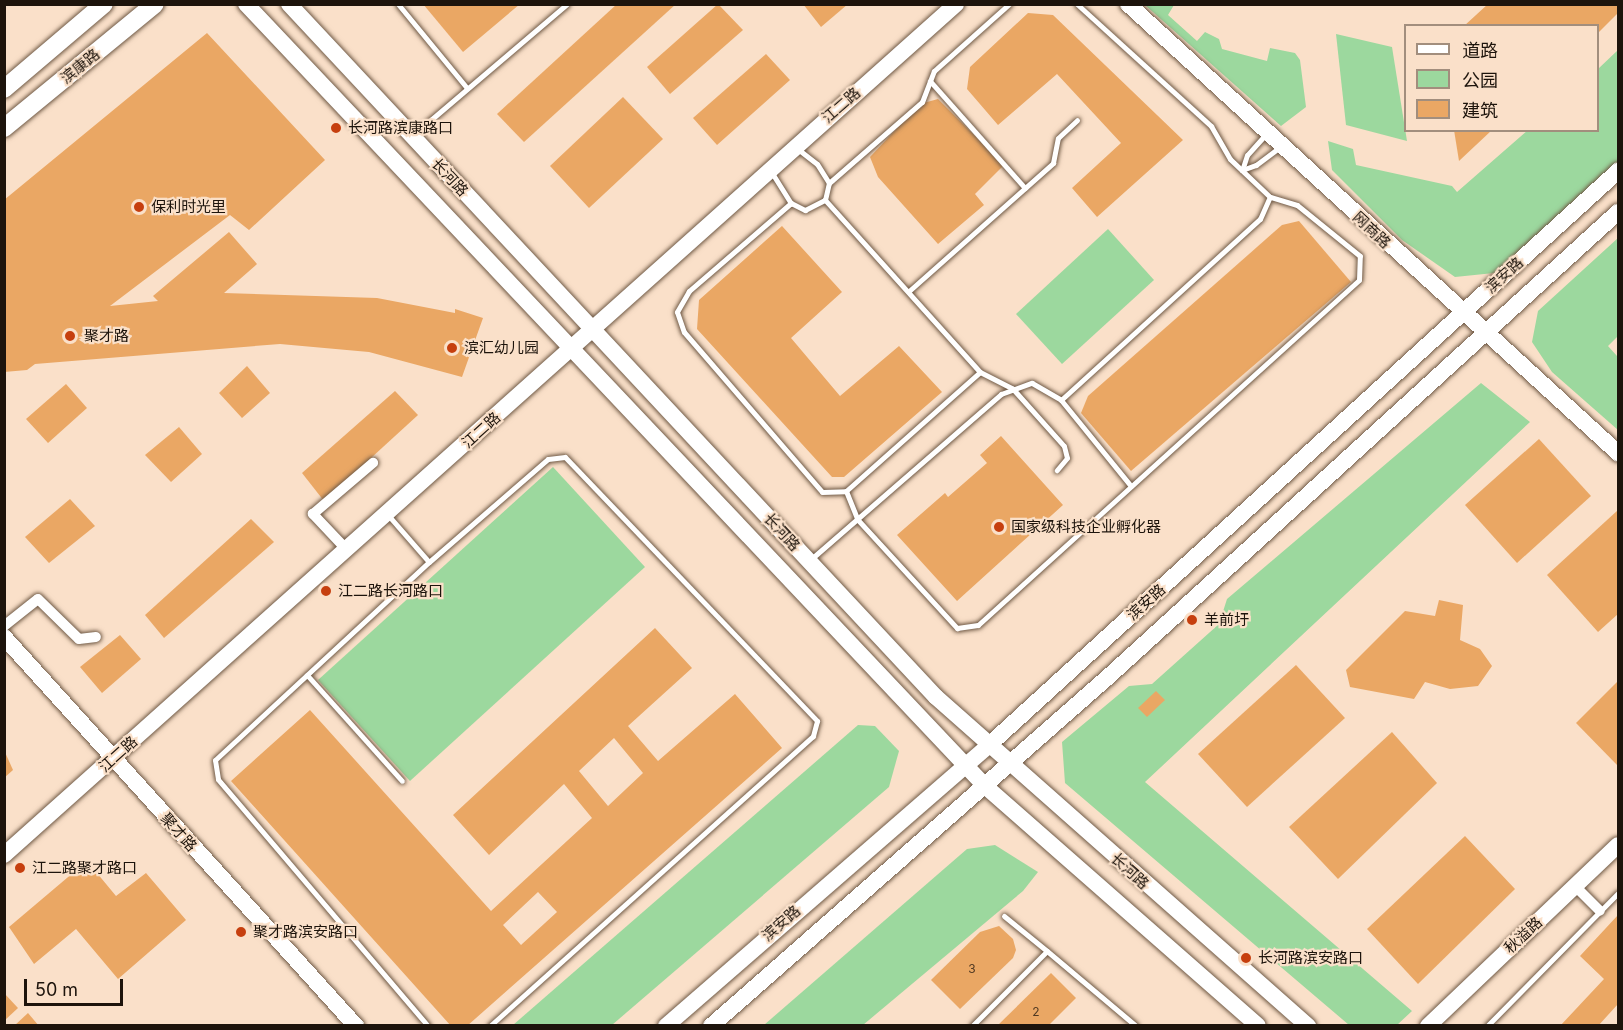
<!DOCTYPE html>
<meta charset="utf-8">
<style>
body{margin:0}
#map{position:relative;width:1623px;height:1030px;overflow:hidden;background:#fae0c9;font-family:Inter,"Noto Sans SC",sans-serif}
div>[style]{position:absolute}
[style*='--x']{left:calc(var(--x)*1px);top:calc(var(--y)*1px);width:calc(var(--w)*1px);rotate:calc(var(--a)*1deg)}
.green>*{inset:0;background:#9cd89e}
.building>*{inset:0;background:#eaa764}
.roads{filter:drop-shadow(0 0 2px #6f5945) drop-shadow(0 0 2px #6f5945)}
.lane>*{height:5px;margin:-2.5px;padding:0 2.5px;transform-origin:2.5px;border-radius:2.5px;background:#fff}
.street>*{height:10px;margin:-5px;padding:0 5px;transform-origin:5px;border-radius:5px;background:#fff}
.secondary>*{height:16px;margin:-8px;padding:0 8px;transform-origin:8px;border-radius:8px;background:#fff}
.primary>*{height:18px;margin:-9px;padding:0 9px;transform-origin:9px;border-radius:9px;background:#fff}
.dots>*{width:16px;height:16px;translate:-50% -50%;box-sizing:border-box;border:3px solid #fae0c9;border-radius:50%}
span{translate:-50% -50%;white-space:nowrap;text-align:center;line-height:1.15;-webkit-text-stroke:4.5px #fae0c9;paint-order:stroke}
.number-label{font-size:12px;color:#503922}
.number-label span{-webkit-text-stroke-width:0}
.street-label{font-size:15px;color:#1d140c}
.poi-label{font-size:15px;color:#1d140c}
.left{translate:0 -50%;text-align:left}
.frame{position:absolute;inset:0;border:6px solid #1d140c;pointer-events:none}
.legend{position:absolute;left:1404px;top:24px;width:195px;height:108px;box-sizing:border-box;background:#fae0c9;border:2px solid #a28e7d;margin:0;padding:8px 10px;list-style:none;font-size:18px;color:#1d140c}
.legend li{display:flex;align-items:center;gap:12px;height:30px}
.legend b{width:30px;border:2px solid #a28e7d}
.scale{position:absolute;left:24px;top:979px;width:99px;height:27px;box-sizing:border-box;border:3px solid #1d140c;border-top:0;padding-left:8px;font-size:18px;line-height:21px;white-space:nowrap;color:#1d140c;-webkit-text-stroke:4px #fae0c9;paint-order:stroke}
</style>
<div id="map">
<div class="green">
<div style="clip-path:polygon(1145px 5px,1174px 5px,1168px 15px,1197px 41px,1205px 32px,1219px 39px,1222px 49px,1267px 61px,1270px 48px,1295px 53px,1300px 60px,1306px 107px,1281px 126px)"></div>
<div style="clip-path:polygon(1336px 34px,1392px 47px,1407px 141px,1346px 125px)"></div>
<div style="clip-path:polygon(1618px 50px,1618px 161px,1494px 273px,1455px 277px,1402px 240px,1332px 170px,1328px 141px,1353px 149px,1356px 165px,1452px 186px,1457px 192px,1527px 131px,1598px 130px,1598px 69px)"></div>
<div style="clip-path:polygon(1108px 229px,1154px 280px,1062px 364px,1016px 314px)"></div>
<div style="clip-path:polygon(1618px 238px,1618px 336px,1608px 346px,1617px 356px,1618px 365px,1618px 430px,1552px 372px,1532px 342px,1538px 311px)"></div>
<div style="clip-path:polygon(1481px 383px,1530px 422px,1145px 782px,1412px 1011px,1397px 1025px,1349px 1025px,1065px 783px,1062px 742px,1129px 686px,1152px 684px,1219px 624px,1227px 599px)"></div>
<div style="clip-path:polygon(553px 467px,645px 567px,410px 781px,318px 680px)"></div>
<div style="clip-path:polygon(858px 725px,875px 726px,899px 751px,889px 787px,612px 1025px,513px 1025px)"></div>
<div style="clip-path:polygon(995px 845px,1038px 872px,1023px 891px,863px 1025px,764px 1025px,967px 849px)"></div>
</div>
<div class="building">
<div style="clip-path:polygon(423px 4px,520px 4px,463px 52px)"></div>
<div style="clip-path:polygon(617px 4px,676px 4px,524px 142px,497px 114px)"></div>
<div style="clip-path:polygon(718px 4px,743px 30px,670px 94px,647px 67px)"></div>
<div style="clip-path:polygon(803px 4px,848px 4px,821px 27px)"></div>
<div style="clip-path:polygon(1488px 4px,1618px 4px,1618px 13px,1598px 33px,1598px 26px,1464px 26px)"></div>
<div style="clip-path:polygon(1028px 13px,1053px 15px,1183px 140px,1097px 217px,1072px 188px,1121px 143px,1057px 74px,998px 125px,967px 89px,970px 67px)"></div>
<div style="clip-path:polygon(207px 33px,325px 160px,249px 230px,230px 215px,110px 306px,158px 301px,153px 296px,229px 232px,257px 264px,224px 293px,377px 298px,455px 313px,455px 309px,483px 318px,462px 377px,369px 352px,280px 344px,35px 364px,27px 370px,4px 372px,4px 200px)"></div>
<div style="clip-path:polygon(766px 54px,790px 80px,717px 145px,693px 118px)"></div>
<div style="clip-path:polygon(623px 97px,663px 139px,589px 208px,550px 166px)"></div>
<div style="clip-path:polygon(938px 99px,1004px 165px,975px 194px,984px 205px,938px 244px,878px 177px,870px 157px,920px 104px)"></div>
<div style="clip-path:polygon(1454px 130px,1492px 130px,1459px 161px)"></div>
<div style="clip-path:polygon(1299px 221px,1351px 282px,1131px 471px,1081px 413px,1088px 396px,1282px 225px)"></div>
<div style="clip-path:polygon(782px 226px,842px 292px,791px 338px,840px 396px,899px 346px,942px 392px,844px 477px,832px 477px,697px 329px,699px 300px)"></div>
<div style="clip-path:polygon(247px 366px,270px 393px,242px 418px,219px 393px)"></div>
<div style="clip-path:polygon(66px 384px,87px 408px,48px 443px,26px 419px)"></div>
<div style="clip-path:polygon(395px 391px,418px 415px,324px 501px,302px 473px)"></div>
<div style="clip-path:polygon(179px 427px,202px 454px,171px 482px,145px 455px)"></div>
<div style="clip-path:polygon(1001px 436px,1063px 505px,957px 601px,897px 535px,945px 493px,948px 497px,987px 463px,980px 455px)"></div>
<div style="clip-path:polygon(1539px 439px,1591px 496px,1517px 563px,1465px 505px)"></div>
<div style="clip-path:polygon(70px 499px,95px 526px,49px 563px,25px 537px)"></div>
<div style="clip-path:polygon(1618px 510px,1618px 614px,1598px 632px,1547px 575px)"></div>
<div style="clip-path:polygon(251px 519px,274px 542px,164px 638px,145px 615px)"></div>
<div style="clip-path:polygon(1439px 600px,1463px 605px,1460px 640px,1480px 649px,1492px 666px,1478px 686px,1450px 689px,1425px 682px,1414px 699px,1350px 687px,1346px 670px,1405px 611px,1435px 616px)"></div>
<div style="clip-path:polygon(evenodd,655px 628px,692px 668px,628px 726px,658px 761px,735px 694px,782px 748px,467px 1026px,451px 1026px,231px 781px,310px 710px,491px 911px,592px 818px,564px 784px,489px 855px,453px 815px,655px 628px,614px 738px,643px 773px,608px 806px,579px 771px,614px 738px,655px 628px,538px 892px,557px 912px,521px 945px,503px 925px,538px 892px)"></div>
<div style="clip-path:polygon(120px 635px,141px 659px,102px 693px,80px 667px)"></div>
<div style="clip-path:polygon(1296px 665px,1345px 718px,1247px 807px,1198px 754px)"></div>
<div style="clip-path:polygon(1618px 681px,1618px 766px,1576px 723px)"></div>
<div style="clip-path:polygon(1156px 691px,1165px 700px,1147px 717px,1138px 708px)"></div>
<div style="clip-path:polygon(1392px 732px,1437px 783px,1338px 879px,1289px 827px)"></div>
<div style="clip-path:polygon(4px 750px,13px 770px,4px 778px)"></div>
<div style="clip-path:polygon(1465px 836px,1515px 889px,1418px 984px,1367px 929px)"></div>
<div style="clip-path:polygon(87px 861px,116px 896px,146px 873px,186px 920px,118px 979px,76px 929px,34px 964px,9px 927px)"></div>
<div style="clip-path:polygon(1618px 915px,1618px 1004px,1598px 1026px,1560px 1026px,1604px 979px,1580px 956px)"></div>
<div style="clip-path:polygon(999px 926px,1013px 939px,1016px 950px,1013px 958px,960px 1009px,931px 980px,980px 932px)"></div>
<div style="clip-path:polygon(1051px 973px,1076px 998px,1048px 1026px,997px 1026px)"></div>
<div style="clip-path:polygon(4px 993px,18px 1008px,4px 1021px)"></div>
<div style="clip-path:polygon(28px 1013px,39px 1026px,14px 1026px)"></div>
</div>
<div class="roads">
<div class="lane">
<div style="--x:398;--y:4;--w:109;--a:50.6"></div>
<div style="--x:930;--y:81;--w:143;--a:48.4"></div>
<div style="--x:1266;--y:134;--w:28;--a:132"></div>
<div style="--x:1247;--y:155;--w:16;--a:108"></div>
<div style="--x:1242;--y:170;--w:15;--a:-20"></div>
<div style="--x:1256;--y:165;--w:30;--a:-37"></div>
<div style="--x:413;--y:135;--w:202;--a:-40.4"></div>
<div style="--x:772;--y:173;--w:36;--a:58"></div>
<div style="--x:791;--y:203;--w:16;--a:27"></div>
<div style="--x:805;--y:210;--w:22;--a:-27"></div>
<div style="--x:825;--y:200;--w:17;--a:-77"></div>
<div style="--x:829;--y:183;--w:22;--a:-122"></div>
<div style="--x:817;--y:164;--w:24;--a:-142"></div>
<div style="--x:829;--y:183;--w:123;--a:-41.1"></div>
<div style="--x:922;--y:102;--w:33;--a:-69"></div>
<div style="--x:934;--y:71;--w:101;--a:-41.8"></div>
<div style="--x:791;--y:203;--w:135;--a:139.2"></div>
<div style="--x:689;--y:291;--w:24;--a:120"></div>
<div style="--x:677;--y:312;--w:21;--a:71"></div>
<div style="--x:684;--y:332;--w:211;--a:49.2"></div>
<div style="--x:822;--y:492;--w:24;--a:-2"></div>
<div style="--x:846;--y:491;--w:179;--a:-41.6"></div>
<div style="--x:980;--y:372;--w:232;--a:-132"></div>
<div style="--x:909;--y:291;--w:193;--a:-41.6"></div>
<div style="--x:1053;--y:163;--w:25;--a:-79"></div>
<div style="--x:1058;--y:138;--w:26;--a:-43"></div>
<div style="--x:980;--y:372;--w:37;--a:27"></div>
<div style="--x:1013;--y:389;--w:76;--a:48.2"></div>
<div style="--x:1064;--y:446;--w:12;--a:76"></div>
<div style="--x:1067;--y:458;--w:16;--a:130"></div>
<div style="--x:1061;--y:400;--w:269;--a:-42.3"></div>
<div style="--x:1260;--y:219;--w:24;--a:-66"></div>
<div style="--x:846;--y:491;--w:31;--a:68"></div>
<div style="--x:858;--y:520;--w:147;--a:47.5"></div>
<div style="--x:957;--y:628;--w:21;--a:-8"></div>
<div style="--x:978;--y:625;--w:514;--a:-42.16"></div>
<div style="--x:1359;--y:280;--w:24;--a:-88"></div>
<div style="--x:1360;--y:256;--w:81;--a:-141"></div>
<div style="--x:1297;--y:205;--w:28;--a:-163"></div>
<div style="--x:1270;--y:197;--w:55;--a:-136.5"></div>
<div style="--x:1230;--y:159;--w:38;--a:-120"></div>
<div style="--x:1211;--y:126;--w:181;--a:-137.7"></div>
<div style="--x:388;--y:515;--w:62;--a:48.9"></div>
<div style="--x:810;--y:560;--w:253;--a:-41"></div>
<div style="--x:1001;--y:394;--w:33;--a:-20"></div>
<div style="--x:1032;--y:383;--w:34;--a:30"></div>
<div style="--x:1061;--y:400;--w:111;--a:50.9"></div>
<div style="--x:307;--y:675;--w:142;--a:48.1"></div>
<div style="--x:1004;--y:916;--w:55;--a:39.1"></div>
<div style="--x:428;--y:1026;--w:324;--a:-130.4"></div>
<div style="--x:218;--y:779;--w:19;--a:-99"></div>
<div style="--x:215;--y:760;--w:292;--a:-42.8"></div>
<div style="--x:429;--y:562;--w:157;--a:-40.9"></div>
<div style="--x:548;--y:459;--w:17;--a:-7"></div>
<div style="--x:565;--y:457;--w:365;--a:46.3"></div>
<div style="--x:817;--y:721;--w:16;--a:105"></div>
<div style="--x:813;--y:736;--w:434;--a:138.1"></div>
<div style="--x:972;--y:1026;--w:106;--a:-45"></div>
<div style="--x:1047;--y:951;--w:116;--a:40.1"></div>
<div style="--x:1487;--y:1026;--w:187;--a:-45.4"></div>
</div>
<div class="street">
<div style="--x:347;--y:550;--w:50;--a:-133.4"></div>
<div style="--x:313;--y:514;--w:79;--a:-40.4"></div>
<div style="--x:4;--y:626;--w:43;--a:-38.5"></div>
<div style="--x:38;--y:599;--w:57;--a:44.3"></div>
<div style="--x:79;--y:639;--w:17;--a:-7"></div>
<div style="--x:1575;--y:886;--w:35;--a:45"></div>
</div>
<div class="secondary">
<div style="--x:246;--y:4;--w:1076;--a:46.62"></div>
<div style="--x:985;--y:786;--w:363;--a:41.3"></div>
<div style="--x:289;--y:4;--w:948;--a:46.97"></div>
<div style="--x:936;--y:697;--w:497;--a:41.5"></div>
<div style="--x:1128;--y:4;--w:665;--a:42.5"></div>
<div style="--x:4;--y:637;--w:525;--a:47.86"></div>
<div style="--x:4;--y:855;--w:1277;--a:-41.79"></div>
<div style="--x:666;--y:1026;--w:428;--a:-41"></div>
<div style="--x:989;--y:745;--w:852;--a:-42.38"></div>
<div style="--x:711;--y:1026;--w:529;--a:-41.32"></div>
<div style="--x:1108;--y:677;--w:690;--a:-42.36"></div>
<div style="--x:1428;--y:1026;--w:262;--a:-43.6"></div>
</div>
<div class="primary">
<div style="--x:4;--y:89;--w:131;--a:-40.4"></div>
<div style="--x:4;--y:128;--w:195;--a:-39.4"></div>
</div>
</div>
<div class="dots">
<div style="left:336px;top:128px;background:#c63f0e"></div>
<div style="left:139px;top:207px;background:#c63f0e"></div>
<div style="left:70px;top:336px;background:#c63f0e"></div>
<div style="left:452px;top:348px;background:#c63f0e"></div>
<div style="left:999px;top:527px;background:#c63f0e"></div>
<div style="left:326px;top:591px;background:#c63f0e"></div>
<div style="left:1192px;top:620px;background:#c63f0e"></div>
<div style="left:20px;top:868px;background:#c63f0e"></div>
<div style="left:241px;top:932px;background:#c63f0e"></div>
<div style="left:1246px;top:958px;background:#c63f0e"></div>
</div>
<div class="number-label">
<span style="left:972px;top:969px">3</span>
<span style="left:1036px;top:1012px">2</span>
</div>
<div class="street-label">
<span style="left:80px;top:66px;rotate:-39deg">滨康路</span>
<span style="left:841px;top:105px;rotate:-41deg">江二路</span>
<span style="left:450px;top:177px;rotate:47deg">长河路</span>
<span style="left:1372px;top:230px;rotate:43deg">网商路</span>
<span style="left:1504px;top:275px;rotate:-42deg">滨安路</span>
<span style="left:481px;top:430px;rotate:-42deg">江二路</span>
<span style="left:782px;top:532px;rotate:47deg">长河路</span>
<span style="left:1146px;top:602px;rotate:-42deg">滨安路</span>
<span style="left:118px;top:754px;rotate:-42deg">江二路</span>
<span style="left:179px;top:832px;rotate:48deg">聚才路</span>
<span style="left:1130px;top:871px;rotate:42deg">长河路</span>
<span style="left:781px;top:923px;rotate:-41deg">滨安路</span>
<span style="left:1523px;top:935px;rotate:-43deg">秋溢路</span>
</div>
<div class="poi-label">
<span class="left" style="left:348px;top:128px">长河路滨康路口</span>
<span class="left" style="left:151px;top:207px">保利时光里</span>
<span class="left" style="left:84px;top:336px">聚才路</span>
<span class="left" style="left:464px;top:348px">滨汇幼儿园</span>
<span class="left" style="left:1011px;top:527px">国家级科技企业孵化器</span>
<span class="left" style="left:338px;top:591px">江二路长河路口</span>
<span class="left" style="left:1204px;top:620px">羊前圩</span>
<span class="left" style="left:32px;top:868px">江二路聚才路口</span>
<span class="left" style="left:253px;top:932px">聚才路滨安路口</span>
<span class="left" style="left:1258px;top:958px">长河路滨安路口</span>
</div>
<div class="frame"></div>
<ul class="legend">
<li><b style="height:8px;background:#fff"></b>道路</li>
<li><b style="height:16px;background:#9cd89e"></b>公园</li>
<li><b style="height:16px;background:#eaa764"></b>建筑</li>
</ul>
<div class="scale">50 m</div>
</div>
